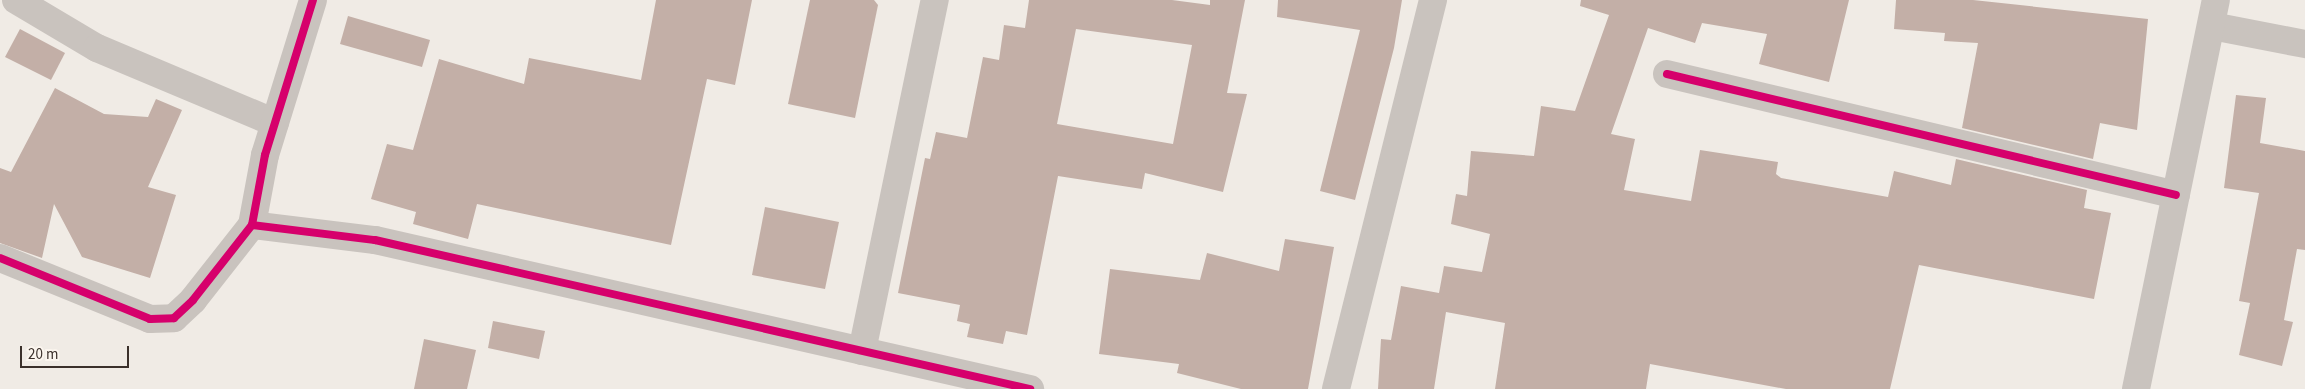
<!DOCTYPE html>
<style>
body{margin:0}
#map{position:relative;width:2305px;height:389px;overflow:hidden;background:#f0ebe5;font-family:"Source Sans 3",sans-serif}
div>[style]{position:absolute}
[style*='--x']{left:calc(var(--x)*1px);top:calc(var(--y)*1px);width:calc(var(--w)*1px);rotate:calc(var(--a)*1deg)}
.building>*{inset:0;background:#c3afa7}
.minor>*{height:28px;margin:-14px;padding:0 14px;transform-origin:14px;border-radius:14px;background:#c9c3be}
.cycleway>*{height:8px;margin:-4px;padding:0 4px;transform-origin:4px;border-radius:4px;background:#d6006c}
span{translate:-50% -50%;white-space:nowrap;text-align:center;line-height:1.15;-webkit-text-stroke:4.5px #fbf5ee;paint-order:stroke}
.scale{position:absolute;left:20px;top:346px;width:109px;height:22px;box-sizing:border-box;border:2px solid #3b302b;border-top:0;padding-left:6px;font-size:15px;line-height:18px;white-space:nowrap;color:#3b302b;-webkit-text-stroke:4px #fbf5ee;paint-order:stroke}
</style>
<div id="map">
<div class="building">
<div style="clip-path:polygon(656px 0,752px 0,735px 85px,707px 79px,671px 245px,477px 204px,468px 239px,413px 224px,416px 212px,371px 199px,387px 144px,413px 150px,439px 59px,524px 84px,529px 58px,641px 80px)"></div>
<div style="clip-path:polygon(810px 0,874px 0,878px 5px,855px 118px,788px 104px)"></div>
<div style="clip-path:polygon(evenodd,1029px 0,1172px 0,1210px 5px,1210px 0,1245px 0,1227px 93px,1247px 94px,1223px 192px,1145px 173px,1142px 189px,1058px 176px,1027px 335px,1006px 331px,1003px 344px,967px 337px,970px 324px,957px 321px,960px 305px,898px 293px,925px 158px,930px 159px,936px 132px,967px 138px,983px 57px,999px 60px,1004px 25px,1025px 28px,1029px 0,1076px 29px,1192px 45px,1173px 144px,1057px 124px,1076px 29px)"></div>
<div style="clip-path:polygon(1278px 0,1402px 0,1394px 48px,1355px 200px,1320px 191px,1360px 30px,1277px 17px)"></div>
<div style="clip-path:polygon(1581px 0,1849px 0,1829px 82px,1759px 64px,1767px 34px,1702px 23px,1695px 43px,1648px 28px,1611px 134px,1635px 139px,1624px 190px,1691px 201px,1700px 150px,1778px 162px,1776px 174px,1781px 178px,1888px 197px,1894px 171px,1951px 185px,1956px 159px,2087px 190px,2084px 208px,2111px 213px,2094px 299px,1919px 265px,1890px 389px,1786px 389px,1650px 364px,1646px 389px,1495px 389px,1505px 323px,1446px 312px,1434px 389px,1378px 389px,1381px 339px,1391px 340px,1401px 286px,1439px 293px,1444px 266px,1482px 272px,1490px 234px,1451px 224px,1456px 194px,1467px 196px,1471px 151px,1534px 156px,1541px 106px,1575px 111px,1609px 15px,1580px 6px)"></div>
<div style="clip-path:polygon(1896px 0,1973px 0,2148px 19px,2137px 130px,2100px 123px,2093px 159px,1962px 128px,1978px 43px,1944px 41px,1945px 33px,1894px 29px)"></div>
<div style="clip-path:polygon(348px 16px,430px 40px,422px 67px,340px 44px)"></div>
<div style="clip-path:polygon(20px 29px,65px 53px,51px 80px,5px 57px)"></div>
<div style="clip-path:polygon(55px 88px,104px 114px,148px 117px,156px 99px,182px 110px,148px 187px,176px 195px,150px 278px,82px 257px,54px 204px,42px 258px,0 243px,0 168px,11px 172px)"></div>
<div style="clip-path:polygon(2236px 95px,2266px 98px,2260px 143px,2305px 151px,2305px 250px,2297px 249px,2284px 320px,2293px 322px,2282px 366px,2239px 355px,2250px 303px,2239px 301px,2259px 193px,2224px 188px)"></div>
<div style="clip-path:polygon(765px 207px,839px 222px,825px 289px,752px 275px)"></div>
<div style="clip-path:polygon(1285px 239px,1334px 247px,1308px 389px,1241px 389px,1177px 373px,1179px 364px,1099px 354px,1110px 269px,1200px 280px,1207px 253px,1279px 271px)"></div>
<div style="clip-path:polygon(493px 321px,545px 331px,539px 359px,488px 348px)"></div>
<div style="clip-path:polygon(424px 339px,476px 350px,467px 389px,414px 389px)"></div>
</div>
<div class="minor">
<div style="--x:16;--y:0;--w:94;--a:30.7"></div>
<div style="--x:97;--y:48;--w:193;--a:22.8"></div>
<div style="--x:2212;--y:26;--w:95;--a:11"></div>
<div style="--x:1667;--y:74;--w:523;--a:13.37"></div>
<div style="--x:252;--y:225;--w:124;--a:7"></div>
<div style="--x:375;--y:240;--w:672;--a:12.82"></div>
<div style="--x:0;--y:258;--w:162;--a:22.1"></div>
<div style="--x:150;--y:319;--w:24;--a:-2"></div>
<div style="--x:174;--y:318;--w:26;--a:-43"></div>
<div style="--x:193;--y:300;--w:95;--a:-51.8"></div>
<div style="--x:252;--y:225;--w:71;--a:-79.5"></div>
<div style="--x:265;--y:155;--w:162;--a:-72.8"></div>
<div style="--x:862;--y:351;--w:359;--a:-78.3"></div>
<div style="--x:1336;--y:389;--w:401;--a:-76"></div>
<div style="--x:2136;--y:389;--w:397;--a:-78.4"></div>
</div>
<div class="cycleway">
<div style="--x:1667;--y:74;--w:523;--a:13.37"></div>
<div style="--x:252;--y:225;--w:124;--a:7"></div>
<div style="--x:375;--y:240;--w:672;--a:12.82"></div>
<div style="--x:0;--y:258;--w:162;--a:22.1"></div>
<div style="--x:150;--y:319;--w:24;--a:-2"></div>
<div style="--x:174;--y:318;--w:26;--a:-43"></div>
<div style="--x:193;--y:300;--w:95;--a:-51.8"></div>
<div style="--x:252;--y:225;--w:71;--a:-79.5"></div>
<div style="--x:265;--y:155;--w:162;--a:-72.8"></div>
</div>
<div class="scale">20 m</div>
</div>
